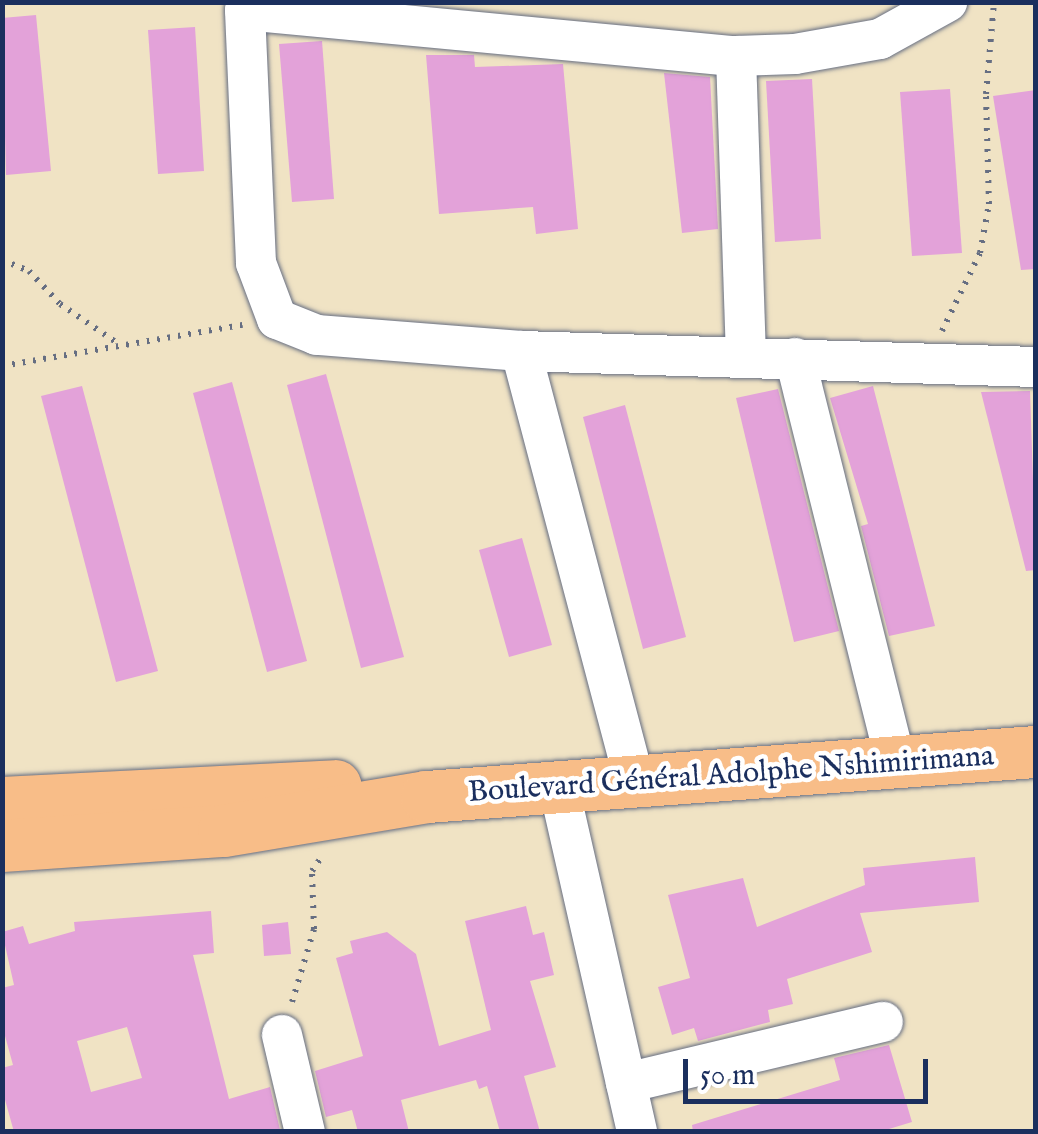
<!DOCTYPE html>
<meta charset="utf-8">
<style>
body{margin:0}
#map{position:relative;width:1038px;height:1134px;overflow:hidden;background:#f0e3c4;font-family:"IM FELL English",serif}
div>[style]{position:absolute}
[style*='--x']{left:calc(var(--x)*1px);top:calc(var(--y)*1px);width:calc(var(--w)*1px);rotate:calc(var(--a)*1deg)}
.building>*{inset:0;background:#e3a2d9}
.path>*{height:6px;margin-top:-3px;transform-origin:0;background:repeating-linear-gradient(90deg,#666e82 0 2.5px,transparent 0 10.5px)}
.roads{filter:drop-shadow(0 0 2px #666e82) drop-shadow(0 0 2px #666e82)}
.minor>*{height:40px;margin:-20px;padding:0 20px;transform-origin:20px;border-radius:20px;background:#fff}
.major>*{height:52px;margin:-26px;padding:0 26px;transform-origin:26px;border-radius:26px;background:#f8bd88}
span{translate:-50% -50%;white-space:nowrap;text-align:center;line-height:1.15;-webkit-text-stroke:9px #fff;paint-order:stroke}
.street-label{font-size:30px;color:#1b2f5e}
.frame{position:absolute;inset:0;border:5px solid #1b2f5e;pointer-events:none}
.scale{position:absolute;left:683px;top:1059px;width:245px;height:45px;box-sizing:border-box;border:5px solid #1b2f5e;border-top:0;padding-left:12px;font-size:30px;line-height:35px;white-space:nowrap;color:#1b2f5e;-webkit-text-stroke:8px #fff;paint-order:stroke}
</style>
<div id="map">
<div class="building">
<div style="clip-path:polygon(36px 15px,51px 171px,6px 175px,2px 18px)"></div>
<div style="clip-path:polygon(195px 27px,204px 171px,158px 174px,148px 30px)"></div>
<div style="clip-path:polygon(322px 41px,334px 199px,292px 202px,279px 44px)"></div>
<div style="clip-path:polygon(426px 55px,474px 55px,475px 67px,563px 64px,578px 229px,536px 234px,533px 207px,439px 214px)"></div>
<div style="clip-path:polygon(664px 73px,710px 77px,718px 229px,682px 233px)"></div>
<div style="clip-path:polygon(812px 79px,821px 239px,775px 242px,766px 81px)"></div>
<div style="clip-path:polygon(950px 89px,962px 253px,912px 256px,900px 92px)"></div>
<div style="clip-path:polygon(1036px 90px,1036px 269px,1021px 270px,993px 96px)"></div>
<div style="clip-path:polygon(326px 374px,404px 657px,361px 668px,287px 385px)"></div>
<div style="clip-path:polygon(232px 382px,307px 661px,267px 672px,193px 393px)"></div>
<div style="clip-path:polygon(82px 386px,158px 671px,116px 682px,41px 396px)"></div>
<div style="clip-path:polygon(873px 386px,935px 626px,889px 636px,861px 526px,868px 524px,830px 398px)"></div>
<div style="clip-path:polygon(778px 389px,839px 631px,794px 642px,736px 398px)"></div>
<div style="clip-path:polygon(1030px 391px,1036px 570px,1026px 571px,981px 392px)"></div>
<div style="clip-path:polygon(625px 405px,686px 637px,643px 649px,583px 417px)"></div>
<div style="clip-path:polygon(522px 538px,552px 645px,509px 657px,479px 550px)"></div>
<div style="clip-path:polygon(975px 857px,979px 902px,860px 913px,872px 952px,787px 979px,793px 1004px,768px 1010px,770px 1022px,698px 1041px,694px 1028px,672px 1035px,658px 987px,690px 978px,668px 895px,743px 878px,757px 927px,865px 885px,863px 868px)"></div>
<div style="clip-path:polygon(526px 906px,533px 935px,544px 932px,554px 975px,530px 981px,556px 1067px,524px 1076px,540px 1132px,500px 1132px,487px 1086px,479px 1089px,476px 1080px,401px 1100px,409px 1132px,358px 1132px,352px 1110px,326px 1117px,315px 1071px,363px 1056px,336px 958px,353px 953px,350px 941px,387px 932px,416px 954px,439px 1046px,491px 1030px,465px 921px)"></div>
<div style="clip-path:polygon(evenodd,211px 911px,214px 953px,193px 955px,229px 1099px,270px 1087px,280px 1130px,14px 1132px,2px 1089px,2px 1068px,13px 1065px,2px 1025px,2px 988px,14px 985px,2px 932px,23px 926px,29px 944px,75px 931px,74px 922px,211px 911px,127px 1027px,142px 1078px,91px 1092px,77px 1041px,127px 1027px)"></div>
<div style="clip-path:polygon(288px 922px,291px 954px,264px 956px,262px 925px)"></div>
<div style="clip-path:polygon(889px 1045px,912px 1122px,879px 1132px,693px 1132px,692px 1125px,840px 1080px,834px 1058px)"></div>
</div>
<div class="path">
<div style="--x:2;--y:260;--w:29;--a:22"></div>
<div style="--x:29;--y:271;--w:45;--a:46.8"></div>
<div style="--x:60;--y:304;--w:73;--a:34.3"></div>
<div style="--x:942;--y:331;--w:87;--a:-64"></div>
<div style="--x:980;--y:253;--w:50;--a:-79.6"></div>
<div style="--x:989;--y:204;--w:110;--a:-91.6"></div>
<div style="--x:986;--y:94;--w:92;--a:-85"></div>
<div style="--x:2;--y:366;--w:244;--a:-9.7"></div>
<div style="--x:292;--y:1002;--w:76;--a:-73.2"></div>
<div style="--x:314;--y:929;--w:58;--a:-92"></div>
<div style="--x:312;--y:871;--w:18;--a:-56"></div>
</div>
<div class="roads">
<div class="minor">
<div style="--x:736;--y:56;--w:298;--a:88.1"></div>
<div style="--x:521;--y:351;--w:205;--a:-175.5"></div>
<div style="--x:317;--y:335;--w:43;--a:-158.2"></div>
<div style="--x:277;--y:319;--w:60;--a:-110.6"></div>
<div style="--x:256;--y:263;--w:253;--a:-92.5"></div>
<div style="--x:245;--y:10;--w:493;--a:5.4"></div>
<div style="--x:736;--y:56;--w:59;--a:-1.9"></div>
<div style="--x:795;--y:54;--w:86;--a:-10"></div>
<div style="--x:880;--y:39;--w:77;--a:-28.9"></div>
<div style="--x:795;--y:358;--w:414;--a:76"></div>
<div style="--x:634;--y:779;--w:443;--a:-104.8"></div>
<div style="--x:521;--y:351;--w:515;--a:1.78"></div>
<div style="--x:559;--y:788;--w:353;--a:77.2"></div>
<div style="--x:282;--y:1035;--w:100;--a:76.7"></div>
<div style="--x:626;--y:1083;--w:264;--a:-13.4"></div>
</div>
<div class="major">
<div style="--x:2;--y:803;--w:334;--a:-2.9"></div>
<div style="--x:2;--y:846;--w:223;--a:-3.9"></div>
<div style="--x:224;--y:831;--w:206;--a:-9.5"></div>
<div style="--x:427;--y:797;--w:611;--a:-4.23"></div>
</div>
</div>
<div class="street-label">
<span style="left:731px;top:775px;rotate:-4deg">Boulevard Général Adolphe Nshimirimana</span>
</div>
<div class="frame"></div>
<div class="scale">50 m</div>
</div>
